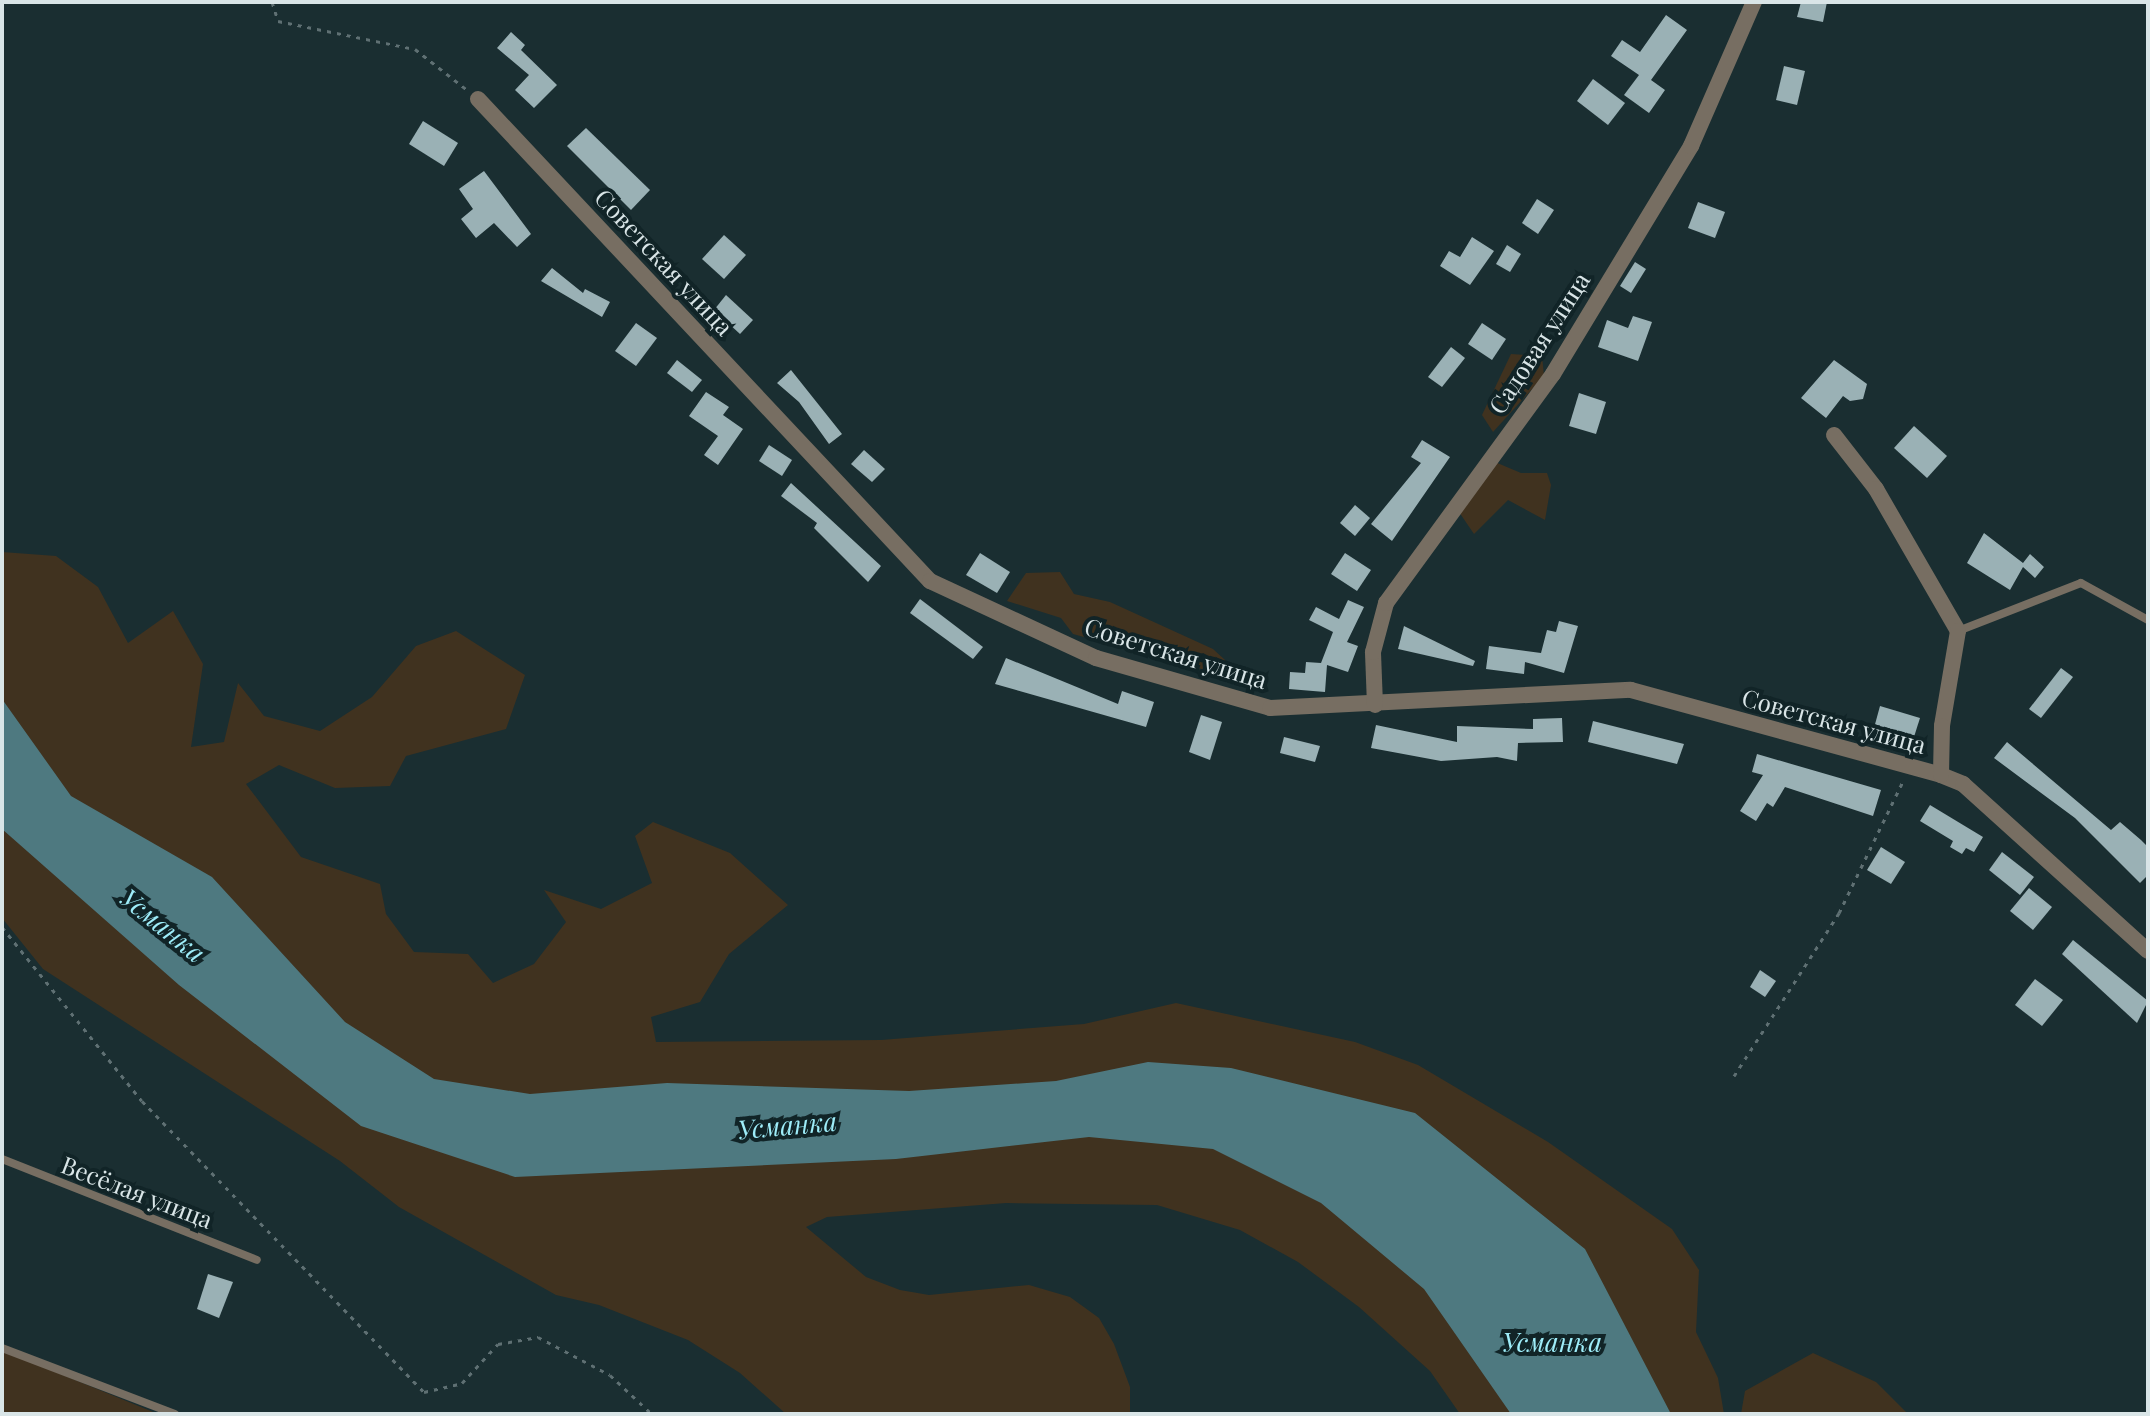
<!DOCTYPE html>
<meta charset="utf-8">
<style>
body{margin:0}
#map{position:relative;width:2150px;height:1416px;overflow:hidden;background:#1a2e31;font-family:"Playfair Display",serif}
div>[style]{position:absolute}
[style*='--x']{left:calc(var(--x)*1px);top:calc(var(--y)*1px);width:calc(var(--w)*1px);rotate:calc(var(--a)*1deg)}
.green>*{inset:0;background:#40321f}
.water>*{inset:0;background:#4e7980}
.building>*{inset:0;background:#9ab1b5}
.path>*{height:3px;margin-top:-1.5px;transform-origin:0;background:repeating-linear-gradient(90deg,#5f7073 0 4px,transparent 0 10px)}
.service>*{height:8px;margin:-4px;padding:0 4px;transform-origin:4px;border-radius:4px;background:#776e62}
.minor>*{height:16px;margin:-8px;padding:0 8px;transform-origin:8px;border-radius:8px;background:#776e62}
span{translate:-50% -50%;white-space:nowrap;text-align:center;line-height:1.15;-webkit-text-stroke:8px #112427;paint-order:stroke}
.street-label{font-size:24px;color:#d9e5e7}
.water-label{font-size:26px;color:#9eedf9;font-style:italic}
.frame{position:absolute;inset:0;border:4px solid #d9e5e7;pointer-events:none}
</style>
<div id="map">
<div class="green">
<div style="clip-path:polygon(1511px 354px,1542px 356px,1544px 376px,1493px 432px,1482px 415px)"></div>
<div style="clip-path:polygon(1495px 462px,1521px 473px,1547px 473px,1551px 485px,1545px 520px,1508px 500px,1474px 534px,1459px 512px)"></div>
<div style="clip-path:polygon(2px 552px,56px 556px,98px 587px,128px 643px,173px 611px,203px 664px,191px 747px,224px 742px,238px 683px,264px 716px,320px 731px,372px 697px,416px 646px,456px 631px,525px 675px,506px 729px,406px 756px,390px 786px,335px 788px,279px 765px,246px 784px,301px 857px,380px 884px,386px 914px,414px 952px,468px 954px,493px 983px,534px 964px,566px 922px,544px 890px,601px 909px,652px 883px,635px 836px,653px 822px,730px 853px,788px 905px,729px 954px,700px 1002px,651px 1017px,656px 1042px,881px 1040px,1084px 1024px,1176px 1003px,1355px 1042px,1418px 1065px,1548px 1142px,1672px 1229px,1699px 1270px,1696px 1332px,1718px 1378px,1724px 1414px,1460px 1414px,1430px 1371px,1359px 1307px,1298px 1262px,1240px 1230px,1157px 1205px,1006px 1203px,827px 1217px,806px 1227px,866px 1277px,900px 1290px,929px 1295px,1029px 1285px,1070px 1297px,1099px 1318px,1114px 1344px,1130px 1387px,1130px 1414px,786px 1414px,740px 1373px,688px 1340px,599px 1305px,556px 1295px,399px 1207px,340px 1161px,43px 969px,2px 918px)"></div>
<div style="clip-path:polygon(1060px 572px,1074px 594px,1110px 602px,1213px 649px,1249px 682px,1073px 634px,1061px 618px,1007px 601px,1026px 573px)"></div>
<div style="clip-path:polygon(2px 1350px,158px 1414px,2px 1414px)"></div>
<div style="clip-path:polygon(1813px 1353px,1876px 1382px,1908px 1414px,1741px 1414px,1745px 1391px)"></div>
</div>
<div class="water">
<div style="clip-path:polygon(2px 699px,71px 796px,212px 877px,345px 1022px,434px 1079px,530px 1094px,667px 1083px,909px 1091px,1056px 1081px,1148px 1062px,1231px 1068px,1415px 1113px,1585px 1249px,1671px 1414px,1511px 1414px,1424px 1289px,1321px 1203px,1213px 1149px,1089px 1137px,896px 1159px,515px 1177px,361px 1126px,179px 985px,2px 829px)"></div>
</div>
<div class="building">
<div style="clip-path:polygon(1801px 2px,1827px 2px,1823px 22px,1797px 17px)"></div>
<div style="clip-path:polygon(1666px 15px,1687px 30px,1651px 80px,1665px 90px,1649px 113px,1624px 95px,1639px 75px,1611px 56px,1622px 40px,1640px 52px)"></div>
<div style="clip-path:polygon(511px 32px,525px 45px,521px 50px,557px 85px,534px 108px,515px 90px,529px 75px,497px 48px)"></div>
<div style="clip-path:polygon(1784px 66px,1805px 71px,1797px 105px,1776px 100px)"></div>
<div style="clip-path:polygon(1593px 79px,1625px 103px,1608px 125px,1577px 101px)"></div>
<div style="clip-path:polygon(423px 121px,458px 143px,444px 166px,409px 144px)"></div>
<div style="clip-path:polygon(586px 128px,650px 190px,631px 210px,567px 146px)"></div>
<div style="clip-path:polygon(484px 171px,531px 234px,517px 247px,494px 223px,476px 238px,461px 219px,473px 209px,459px 189px)"></div>
<div style="clip-path:polygon(1537px 199px,1554px 210px,1538px 234px,1522px 223px)"></div>
<div style="clip-path:polygon(1698px 202px,1725px 212px,1715px 238px,1688px 228px)"></div>
<div style="clip-path:polygon(724px 235px,746px 255px,724px 279px,702px 259px)"></div>
<div style="clip-path:polygon(1472px 237px,1494px 251px,1470px 285px,1440px 266px,1449px 251px,1460px 257px)"></div>
<div style="clip-path:polygon(1507px 245px,1521px 254px,1510px 272px,1496px 264px)"></div>
<div style="clip-path:polygon(1635px 262px,1646px 269px,1631px 293px,1620px 286px)"></div>
<div style="clip-path:polygon(552px 268px,583px 293px,585px 289px,610px 302px,602px 317px,541px 281px)"></div>
<div style="clip-path:polygon(726px 295px,753px 320px,740px 334px,714px 310px)"></div>
<div style="clip-path:polygon(1633px 316px,1652px 322px,1638px 361px,1598px 347px,1607px 320px,1628px 328px)"></div>
<div style="clip-path:polygon(636px 323px,657px 338px,636px 366px,615px 351px)"></div>
<div style="clip-path:polygon(1482px 323px,1506px 339px,1492px 360px,1468px 344px)"></div>
<div style="clip-path:polygon(1451px 347px,1465px 358px,1442px 387px,1428px 377px)"></div>
<div style="clip-path:polygon(677px 360px,702px 380px,692px 392px,667px 373px)"></div>
<div style="clip-path:polygon(1834px 360px,1867px 384px,1863px 399px,1850px 401px,1843px 396px,1826px 418px,1801px 398px)"></div>
<div style="clip-path:polygon(791px 370px,842px 434px,829px 444px,799px 402px,777px 383px)"></div>
<div style="clip-path:polygon(706px 392px,729px 407px,723px 415px,743px 429px,718px 465px,704px 455px,718px 436px,689px 416px)"></div>
<div style="clip-path:polygon(1579px 393px,1606px 402px,1596px 434px,1569px 426px)"></div>
<div style="clip-path:polygon(1914px 426px,1947px 456px,1927px 478px,1894px 448px)"></div>
<div style="clip-path:polygon(1422px 440px,1450px 457px,1392px 541px,1371px 524px,1421px 463px,1411px 457px)"></div>
<div style="clip-path:polygon(769px 445px,792px 460px,782px 476px,759px 461px)"></div>
<div style="clip-path:polygon(864px 450px,885px 469px,872px 482px,851px 464px)"></div>
<div style="clip-path:polygon(791px 483px,881px 566px,868px 582px,814px 528px,817px 523px,781px 496px)"></div>
<div style="clip-path:polygon(1355px 505px,1370px 518px,1355px 536px,1340px 523px)"></div>
<div style="clip-path:polygon(1984px 533px,2023px 563px,2030px 554px,2044px 567px,2035px 578px,2023px 567px,2010px 590px,1967px 563px)"></div>
<div style="clip-path:polygon(980px 553px,1010px 572px,997px 593px,966px 575px)"></div>
<div style="clip-path:polygon(1345px 553px,1371px 570px,1357px 591px,1331px 574px)"></div>
<div style="clip-path:polygon(920px 599px,983px 647px,973px 659px,910px 613px)"></div>
<div style="clip-path:polygon(1348px 600px,1364px 607px,1347px 642px,1358px 646px,1348px 672px,1327px 665px,1325px 692px,1289px 689px,1290px 672px,1305px 673px,1306px 662px,1321px 663px,1333px 632px,1309px 620px,1316px 607px,1339px 619px)"></div>
<div style="clip-path:polygon(1559px 621px,1578px 626px,1564px 673px,1525px 662px,1524px 674px,1486px 669px,1489px 646px,1541px 653px,1547px 630px,1556px 632px)"></div>
<div style="clip-path:polygon(1404px 626px,1475px 661px,1473px 666px,1398px 649px)"></div>
<div style="clip-path:polygon(1006px 658px,1118px 704px,1122px 691px,1154px 702px,1146px 727px,995px 684px)"></div>
<div style="clip-path:polygon(2061px 668px,2073px 677px,2041px 718px,2029px 709px)"></div>
<div style="clip-path:polygon(1880px 706px,1920px 718px,1913px 740px,1874px 728px)"></div>
<div style="clip-path:polygon(1201px 715px,1222px 722px,1210px 760px,1189px 752px)"></div>
<div style="clip-path:polygon(1562px 718px,1563px 742px,1518px 743px,1517px 761px,1497px 757px,1441px 761px,1371px 748px,1376px 725px,1457px 742px,1457px 726px,1533px 729px,1533px 719px)"></div>
<div style="clip-path:polygon(1593px 721px,1684px 744px,1677px 764px,1588px 742px)"></div>
<div style="clip-path:polygon(1284px 737px,1320px 746px,1315px 762px,1280px 753px)"></div>
<div style="clip-path:polygon(2007px 742px,2111px 830px,2120px 822px,2141px 840px,2148px 847px,2148px 875px,2140px 883px,2075px 818px,1994px 758px)"></div>
<div style="clip-path:polygon(1757px 754px,1881px 790px,1873px 816px,1785px 787px,1773px 807px,1767px 803px,1756px 821px,1740px 811px,1763px 775px,1752px 772px)"></div>
<div style="clip-path:polygon(1930px 805px,1983px 837px,1974px 852px,1966px 848px,1962px 854px,1950px 847px,1953px 841px,1920px 821px)"></div>
<div style="clip-path:polygon(1881px 847px,1905px 862px,1891px 884px,1867px 870px)"></div>
<div style="clip-path:polygon(2002px 852px,2034px 877px,2020px 895px,1989px 870px)"></div>
<div style="clip-path:polygon(2029px 888px,2052px 907px,2033px 930px,2010px 911px)"></div>
<div style="clip-path:polygon(2073px 940px,2148px 1001px,2137px 1023px,2062px 954px)"></div>
<div style="clip-path:polygon(1760px 970px,1776px 981px,1765px 997px,1750px 987px)"></div>
<div style="clip-path:polygon(2035px 979px,2063px 1000px,2042px 1026px,2015px 1005px)"></div>
<div style="clip-path:polygon(208px 1274px,233px 1282px,219px 1318px,197px 1309px)"></div>
</div>
<div class="path">
<div style="--x:272;--y:2;--w:20;--a:72"></div>
<div style="--x:278;--y:21;--w:140;--a:11.6"></div>
<div style="--x:415;--y:49;--w:65;--a:38.1"></div>
<div style="--x:2;--y:927;--w:223;--a:51.2"></div>
<div style="--x:142;--y:1101;--w:405;--a:45.9"></div>
<div style="--x:424;--y:1392;--w:39;--a:-13"></div>
<div style="--x:462;--y:1383;--w:53;--a:-47.3"></div>
<div style="--x:498;--y:1344;--w:41;--a:-9.9"></div>
<div style="--x:538;--y:1337;--w:81;--a:27.8"></div>
<div style="--x:610;--y:1375;--w:57;--a:42.9"></div>
<div style="--x:1734;--y:1076;--w:194;--a:-57.2"></div>
<div style="--x:1839;--y:913;--w:147;--a:-64.1"></div>
</div>
<div class="service">
<div style="--x:1958;--y:631;--w:132;--a:-21.3"></div>
<div style="--x:2081;--y:583;--w:77;--a:28.9"></div>
<div style="--x:2;--y:1159;--w:274;--a:21.6"></div>
<div style="--x:2;--y:1348;--w:185;--a:20.9"></div>
</div>
<div class="minor">
<div style="--x:478;--y:99;--w:661;--a:46.84"></div>
<div style="--x:930;--y:581;--w:183;--a:24.9"></div>
<div style="--x:1096;--y:658;--w:181;--a:16"></div>
<div style="--x:1270;--y:708;--w:361;--a:-2.9"></div>
<div style="--x:1631;--y:690;--w:321;--a:15.3"></div>
<div style="--x:1941;--y:775;--w:24;--a:22"></div>
<div style="--x:1963;--y:784;--w:249;--a:42.1"></div>
<div style="--x:1834;--y:435;--w:68;--a:52.1"></div>
<div style="--x:1876;--y:489;--w:164;--a:60"></div>
<div style="--x:1958;--y:631;--w:96;--a:99.6"></div>
<div style="--x:1942;--y:726;--w:49;--a:91.2"></div>
<div style="--x:1375;--y:705;--w:53;--a:-92.2"></div>
<div style="--x:1373;--y:652;--w:51;--a:-75.1"></div>
<div style="--x:1386;--y:603;--w:283;--a:-53.9"></div>
<div style="--x:1553;--y:374;--w:267;--a:-58.8"></div>
<div style="--x:1691;--y:146;--w:157;--a:-66.4"></div>
</div>
<div class="street-label">
<span style="left:664px;top:262px;rotate:47deg">Советская улица</span>
<span style="left:1539px;top:343px;rotate:-57deg">Садовая улица</span>
<span style="left:1176px;top:653px;rotate:17deg">Советская улица</span>
<span style="left:1834px;top:721px;rotate:15deg">Советская улица</span>
<span style="left:137px;top:1192px;rotate:21deg">Весёлая улица</span>
</div>
<div class="water-label">
<span style="left:163px;top:925px;rotate:39deg">Усманка</span>
<span style="left:787px;top:1125px;rotate:-5deg">Усманка</span>
<span style="left:1552px;top:1342px">Усманка</span>
</div>
<div class="frame"></div>
</div>
